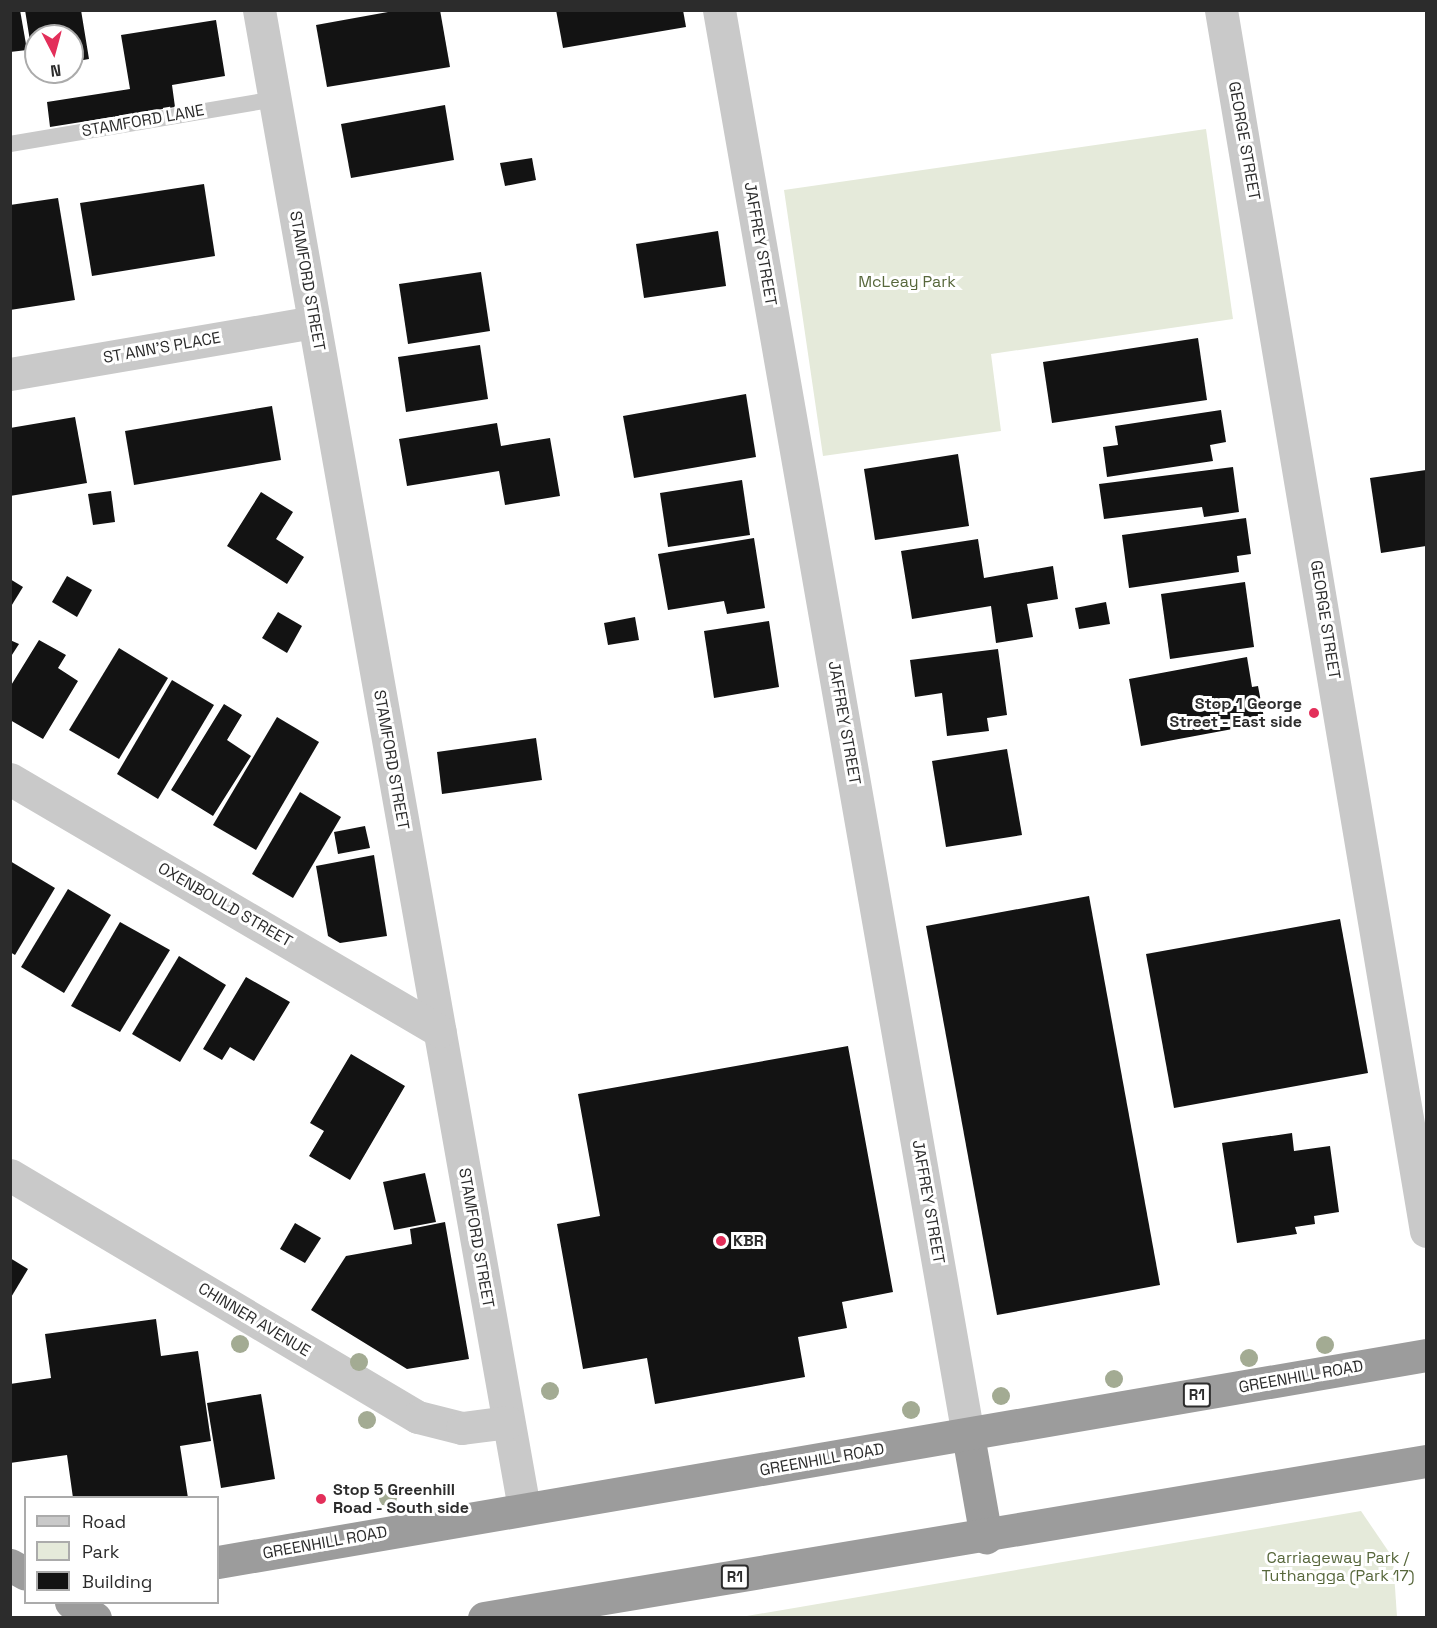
<!DOCTYPE html>
<style>
body{margin:0}
#map{position:relative;width:1437px;height:1628px;overflow:hidden;background:#fff;font-family:"Space Grotesk",sans-serif}
div>[style]{position:absolute}
[style*='--x']{left:calc(var(--x)*1px);top:calc(var(--y)*1px);width:calc(var(--w)*1px);rotate:calc(var(--a)*1deg)}
.green>*{inset:0;background:#e5eada}
.building>*{inset:0;background:#131313}
.service>*{height:16px;margin:-8px;padding:0 8px;transform-origin:8px;border-radius:8px;background:#c9c9c9}
.minor>*{height:33px;margin:-16.5px;padding:0 16.5px;transform-origin:16.5px;border-radius:16.5px;background:#c9c9c9}
.tertiary>*{height:33px;margin:-16.5px;padding:0 16.5px;transform-origin:16.5px;border-radius:16.5px;background:#c9c9c9}
.trunk>*{height:33px;margin:-16.5px;padding:0 16.5px;transform-origin:16.5px;border-radius:16.5px;background:#9c9c9c}
.trees>*{width:18px;height:18px;margin:-9px;border-radius:50%;background:#a3ab93}
.dots>*{width:16px;height:16px;translate:-50% -50%;box-sizing:border-box;border:3px solid #fff;border-radius:50%}
span{translate:-50% -50%;white-space:nowrap;text-align:center;line-height:1.15;-webkit-text-stroke:6px #fff;paint-order:stroke}
.shield-label span{padding:2px 4px;background:#fff;border:2px solid;border-radius:4px;-webkit-text-stroke-width:0}
.shield-label{font-size:15px;color:#2c2c2c;font-weight:700}
.street-label{font-size:16px;color:#2c2c2c}
.park-label{font-size:16px;color:#57673b}
.poi-label{font-size:16px;color:#2c2c2c;font-weight:700}
.right{translate:-100% -50%;text-align:right}
.left{translate:0 -50%;text-align:left}
.frame{position:absolute;inset:0;border:12px solid #2c2c2c;pointer-events:none}
.legend{position:absolute;left:24px;top:1496px;width:195px;height:108px;box-sizing:border-box;background:#fff;border:2px solid #ababab;margin:0;padding:8px 10px;list-style:none;font-size:18px;color:#2c2c2c}
.legend li{display:flex;align-items:center;gap:12px;height:30px}
.legend b{width:30px;border:2px solid #ababab}
.north{position:absolute;left:24px;top:24px;width:60px;height:60px;box-sizing:border-box;background:#fff;border:2px solid #ababab;border-radius:50%;rotate:174deg;font-size:16px;font-weight:700;line-height:24px;text-align:center;color:#2c2c2c}
.north::after{content:'';display:block;margin:auto;width:21px;height:27px;background:#e32f5a;clip-path:polygon(50% 0,100% 100%,50% 72%,0 100%)}
</style>
<div id="map">
<div class="green">
<div style="clip-path:polygon(1206px 129px,1233px 319px,991px 354px,1001px 431px,823px 456px,784px 190px)"></div>
<div style="clip-path:polygon(1361px 1511px,1393px 1558px,1397px 1617px,741px 1617px)"></div>
</div>
<div class="building">
<div style="clip-path:polygon(10px 10px,20px 10px,27px 50px,10px 52px)"></div>
<div style="clip-path:polygon(25px 10px,81px 10px,89px 59px,72px 62px,72px 36px,36px 36px,35px 72px)"></div>
<div style="clip-path:polygon(399px 10px,440px 10px,450px 67px,327px 87px,316px 25px)"></div>
<div style="clip-path:polygon(556px 10px,683px 10px,686px 27px,563px 48px)"></div>
<div style="clip-path:polygon(216px 20px,225px 76px,172px 85px,175px 107px,50px 127px,47px 102px,130px 89px,121px 35px)"></div>
<div style="clip-path:polygon(445px 105px,454px 160px,351px 178px,341px 124px)"></div>
<div style="clip-path:polygon(532px 158px,536px 180px,505px 186px,500px 163px)"></div>
<div style="clip-path:polygon(204px 184px,215px 256px,92px 276px,80px 203px)"></div>
<div style="clip-path:polygon(58px 198px,75px 300px,10px 310px,10px 205px)"></div>
<div style="clip-path:polygon(718px 231px,726px 286px,644px 298px,636px 244px)"></div>
<div style="clip-path:polygon(481px 272px,490px 331px,408px 344px,399px 284px)"></div>
<div style="clip-path:polygon(1198px 338px,1207px 400px,1052px 423px,1043px 362px)"></div>
<div style="clip-path:polygon(480px 345px,488px 399px,406px 412px,398px 357px)"></div>
<div style="clip-path:polygon(746px 394px,756px 457px,634px 478px,623px 416px)"></div>
<div style="clip-path:polygon(272px 406px,281px 460px,134px 485px,125px 431px)"></div>
<div style="clip-path:polygon(1221px 410px,1226px 442px,1210px 445px,1213px 461px,1107px 477px,1103px 447px,1118px 445px,1115px 426px)"></div>
<div style="clip-path:polygon(75px 417px,87px 483px,10px 496px,10px 428px)"></div>
<div style="clip-path:polygon(497px 423px,501px 446px,550px 438px,560px 496px,505px 505px,499px 471px,407px 486px,399px 439px)"></div>
<div style="clip-path:polygon(958px 454px,969px 526px,875px 540px,864px 469px)"></div>
<div style="clip-path:polygon(1233px 467px,1239px 512px,1204px 517px,1202px 507px,1104px 519px,1099px 484px)"></div>
<div style="clip-path:polygon(1426px 470px,1426px 546px,1381px 553px,1370px 478px)"></div>
<div style="clip-path:polygon(742px 480px,750px 535px,668px 547px,660px 493px)"></div>
<div style="clip-path:polygon(111px 491px,115px 522px,93px 525px,88px 494px)"></div>
<div style="clip-path:polygon(261px 492px,293px 512px,276px 539px,304px 557px,287px 584px,227px 546px)"></div>
<div style="clip-path:polygon(1246px 518px,1251px 554px,1237px 556px,1239px 572px,1129px 588px,1122px 535px)"></div>
<div style="clip-path:polygon(754px 538px,765px 608px,727px 614px,724px 601px,668px 610px,658px 554px)"></div>
<div style="clip-path:polygon(978px 539px,984px 578px,1053px 566px,1058px 599px,1027px 604px,1033px 637px,996px 643px,991px 606px,912px 619px,901px 551px)"></div>
<div style="clip-path:polygon(67px 576px,92px 590px,77px 617px,52px 602px)"></div>
<div style="clip-path:polygon(10px 579px,23px 587px,10px 608px)"></div>
<div style="clip-path:polygon(1245px 582px,1254px 647px,1170px 659px,1161px 594px)"></div>
<div style="clip-path:polygon(1106px 602px,1110px 624px,1079px 629px,1075px 608px)"></div>
<div style="clip-path:polygon(278px 612px,302px 626px,287px 653px,262px 638px)"></div>
<div style="clip-path:polygon(635px 617px,639px 640px,608px 645px,604px 623px)"></div>
<div style="clip-path:polygon(769px 621px,779px 687px,714px 698px,704px 631px)"></div>
<div style="clip-path:polygon(10px 640px,19px 644px,10px 658px)"></div>
<div style="clip-path:polygon(39px 640px,66px 655px,58px 668px,78px 681px,43px 739px,10px 720px,10px 687px)"></div>
<div style="clip-path:polygon(119px 648px,168px 678px,119px 759px,69px 730px)"></div>
<div style="clip-path:polygon(998px 649px,1007px 715px,987px 718px,989px 731px,947px 736px,942px 693px,915px 697px,910px 660px)"></div>
<div style="clip-path:polygon(1247px 657px,1252px 687px,1258px 686px,1265px 723px,1141px 746px,1129px 679px)"></div>
<div style="clip-path:polygon(172px 680px,214px 705px,158px 799px,117px 774px)"></div>
<div style="clip-path:polygon(224px 704px,242px 715px,227px 740px,251px 756px,213px 816px,171px 790px)"></div>
<div style="clip-path:polygon(277px 717px,319px 742px,256px 850px,213px 825px)"></div>
<div style="clip-path:polygon(536px 738px,542px 780px,442px 794px,437px 752px)"></div>
<div style="clip-path:polygon(1007px 749px,1022px 835px,946px 847px,932px 761px)"></div>
<div style="clip-path:polygon(300px 792px,341px 817px,293px 898px,252px 874px)"></div>
<div style="clip-path:polygon(365px 826px,370px 848px,338px 854px,334px 832px)"></div>
<div style="clip-path:polygon(374px 855px,387px 936px,340px 943px,328px 936px,316px 866px)"></div>
<div style="clip-path:polygon(10px 861px,55px 888px,15px 955px,10px 952px)"></div>
<div style="clip-path:polygon(68px 889px,111px 915px,64px 993px,21px 967px)"></div>
<div style="clip-path:polygon(1089px 896px,1160px 1285px,997px 1315px,926px 926px)"></div>
<div style="clip-path:polygon(1340px 919px,1368px 1073px,1174px 1108px,1146px 954px)"></div>
<div style="clip-path:polygon(120px 922px,170px 950px,120px 1032px,71px 1006px)"></div>
<div style="clip-path:polygon(179px 956px,226px 985px,180px 1062px,132px 1034px)"></div>
<div style="clip-path:polygon(246px 977px,290px 1002px,254px 1061px,230px 1047px,222px 1060px,203px 1049px)"></div>
<div style="clip-path:polygon(848px 1046px,893px 1292px,842px 1302px,847px 1328px,798px 1337px,805px 1377px,655px 1404px,647px 1358px,583px 1369px,557px 1224px,600px 1216px,578px 1094px)"></div>
<div style="clip-path:polygon(351px 1054px,405px 1086px,350px 1180px,309px 1156px,324px 1131px,310px 1123px)"></div>
<div style="clip-path:polygon(1292px 1133px,1294px 1151px,1330px 1146px,1339px 1212px,1314px 1216px,1315px 1224px,1295px 1227px,1297px 1234px,1237px 1243px,1222px 1143px)"></div>
<div style="clip-path:polygon(425px 1173px,436px 1222px,394px 1230px,383px 1182px)"></div>
<div style="clip-path:polygon(445px 1222px,469px 1359px,407px 1369px,311px 1310px,346px 1256px,412px 1244px,410px 1229px)"></div>
<div style="clip-path:polygon(295px 1223px,321px 1238px,305px 1263px,280px 1249px)"></div>
<div style="clip-path:polygon(10px 1258px,28px 1269px,10px 1299px)"></div>
<div style="clip-path:polygon(156px 1319px,161px 1356px,198px 1351px,211px 1441px,180px 1446px,188px 1498px,73px 1498px,67px 1455px,10px 1463px,10px 1384px,51px 1378px,45px 1334px)"></div>
<div style="clip-path:polygon(261px 1394px,275px 1479px,221px 1488px,207px 1403px)"></div>
</div>
<div class="service">
<div style="--x:10;--y:144;--w:269;--a:-9.6"></div>
</div>
<div class="minor">
<div style="--x:259;--y:10;--w:1522;--a:79.97"></div>
<div style="--x:719;--y:10;--w:1447;--a:80.09"></div>
<div style="--x:10;--y:374;--w:308;--a:-9.7"></div>
<div style="--x:10;--y:779;--w:498;--a:30.4"></div>
<div style="--x:10;--y:1175;--w:474;--a:30.7"></div>
<div style="--x:418;--y:1417;--w:45;--a:14"></div>
<div style="--x:462;--y:1428;--w:46;--a:-7.4"></div>
</div>
<div class="tertiary">
<div style="--x:1221;--y:10;--w:1238;--a:80.47"></div>
</div>
<div class="trunk">
<div style="--x:968;--y:1435;--w:104;--a:80"></div>
<div style="--x:218;--y:1562;--w:1226;--a:-9.72"></div>
<div style="--x:10;--y:1565;--w:18;--a:29"></div>
<div style="--x:71;--y:1602;--w:29;--a:34"></div>
<div style="--x:484;--y:1618;--w:955;--a:-9.46"></div>
</div>
<div class="trees">
<div style="left:240px;top:1344px"></div>
<div style="left:1325px;top:1345px"></div>
<div style="left:1249px;top:1358px"></div>
<div style="left:359px;top:1362px"></div>
<div style="left:1114px;top:1379px"></div>
<div style="left:550px;top:1391px"></div>
<div style="left:1001px;top:1396px"></div>
<div style="left:911px;top:1410px"></div>
<div style="left:367px;top:1420px"></div>
<div style="left:388px;top:1498px"></div>
</div>
<div class="dots">
<div style="left:1314px;top:713px;background:#e32f5a"></div>
<div style="left:721px;top:1241px;background:#e32f5a"></div>
<div style="left:321px;top:1499px;background:#e32f5a"></div>
</div>
<div class="shield-label">
<span style="left:1197px;top:1395px">R1</span>
<span style="left:735px;top:1577px">R1</span>
</div>
<div class="street-label">
<span style="left:143px;top:121px;rotate:-10deg">STAMFORD LANE</span>
<span style="left:1244px;top:141px;rotate:80deg">GEORGE STREET</span>
<span style="left:760px;top:244px;rotate:80deg">JAFFREY STREET</span>
<span style="left:307px;top:281px;rotate:80deg">STAMFORD STREET</span>
<span style="left:162px;top:348px;rotate:-10deg">ST ANN'S PLACE</span>
<span style="left:1325px;top:620px;rotate:81deg">GEORGE STREET</span>
<span style="left:844px;top:723px;rotate:80deg">JAFFREY STREET</span>
<span style="left:391px;top:760px;rotate:80deg">STAMFORD STREET</span>
<span style="left:225px;top:905px;rotate:30deg">OXENBOULD STREET</span>
<span style="left:928px;top:1202px;rotate:80deg">JAFFREY STREET</span>
<span style="left:476px;top:1238px;rotate:80deg">STAMFORD STREET</span>
<span style="left:254px;top:1320px;rotate:31deg">CHINNER AVENUE</span>
<span style="left:1301px;top:1377px;rotate:-10deg">GREENHILL ROAD</span>
<span style="left:822px;top:1460px;rotate:-10deg">GREENHILL ROAD</span>
<span style="left:325px;top:1543px;rotate:-10deg">GREENHILL ROAD</span>
</div>
<div class="park-label">
<span style="left:907px;top:282px">McLeay Park</span>
<span style="left:1338px;top:1567px">Carriageway Park /<br>Tuthangga (Park 17)</span>
</div>
<div class="poi-label">
<span class="right" style="left:1302px;top:713px">Stop 1 George<br>Street - East side</span>
<span class="left" style="left:733px;top:1241px">KBR</span>
<span class="left" style="left:333px;top:1499px">Stop 5 Greenhill<br>Road - South side</span>
</div>
<div class="frame"></div>
<ul class="legend">
<li><b style="height:8px;background:#c9c9c9"></b>Road</li>
<li><b style="height:16px;background:#e5eada"></b>Park</li>
<li><b style="height:16px;background:#131313"></b>Building</li>
</ul>
<div class="north">N</div>
</div>
